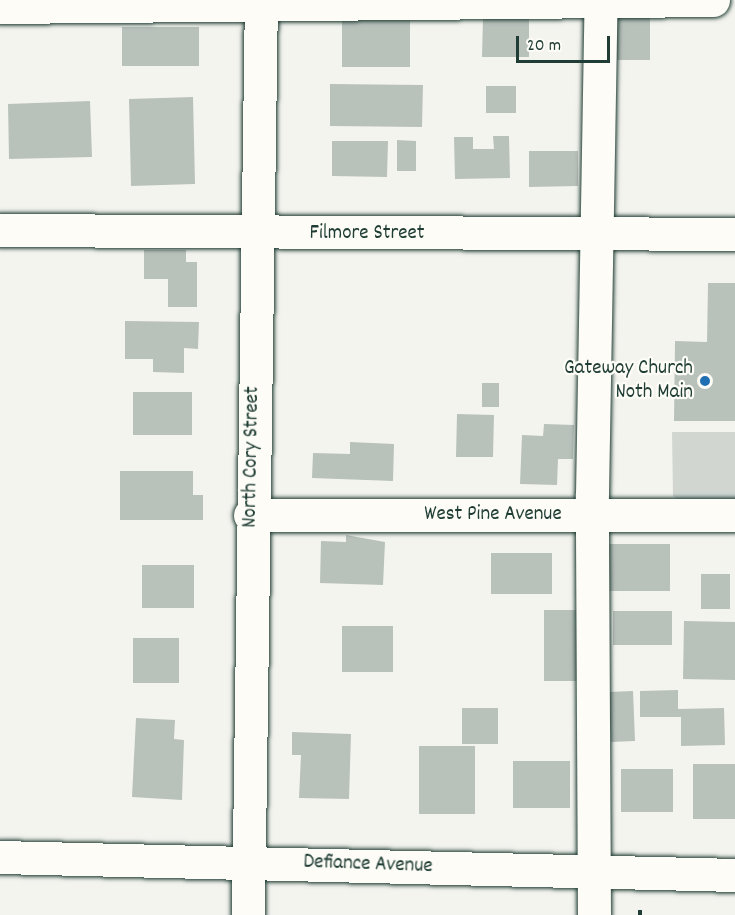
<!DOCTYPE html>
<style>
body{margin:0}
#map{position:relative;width:735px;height:915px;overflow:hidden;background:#f4f4ef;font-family:Dekko,sans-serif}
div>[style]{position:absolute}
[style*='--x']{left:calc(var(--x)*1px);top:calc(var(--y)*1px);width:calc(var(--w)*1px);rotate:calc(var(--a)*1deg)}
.green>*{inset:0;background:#d1d6d1}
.building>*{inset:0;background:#b9c1bb}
.path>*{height:4px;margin-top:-2px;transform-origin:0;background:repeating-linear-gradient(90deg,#1f3d34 0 4.5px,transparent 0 9px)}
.roads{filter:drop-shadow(0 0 2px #1f3d34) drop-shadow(0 0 2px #1f3d34)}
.minor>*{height:33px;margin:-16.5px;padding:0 16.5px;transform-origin:16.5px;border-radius:16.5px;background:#fdfcf7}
.dots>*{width:16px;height:16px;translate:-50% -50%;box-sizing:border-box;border:3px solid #fdfcf7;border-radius:50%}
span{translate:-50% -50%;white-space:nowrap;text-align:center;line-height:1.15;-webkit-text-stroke:4.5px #fdfcf7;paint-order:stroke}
.street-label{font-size:21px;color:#1f3d34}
.poi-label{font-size:21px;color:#1f3d34}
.right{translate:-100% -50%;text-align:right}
.scale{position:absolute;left:516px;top:36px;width:94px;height:27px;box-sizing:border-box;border:3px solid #1f3d34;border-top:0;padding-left:8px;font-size:18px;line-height:21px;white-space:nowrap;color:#1f3d34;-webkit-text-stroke:4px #fdfcf7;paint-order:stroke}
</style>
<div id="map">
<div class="green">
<div style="clip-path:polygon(672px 432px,735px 432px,735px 505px,685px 504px,673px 496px)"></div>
</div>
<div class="building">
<div style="clip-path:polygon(650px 12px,650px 60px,617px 60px,617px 13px)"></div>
<div style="clip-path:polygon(342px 18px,410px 18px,410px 67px,342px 67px)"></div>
<div style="clip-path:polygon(483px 18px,529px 18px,529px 57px,482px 57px)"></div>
<div style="clip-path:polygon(122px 27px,199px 27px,199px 66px,122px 66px)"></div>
<div style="clip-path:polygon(330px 84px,423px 85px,422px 127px,330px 126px)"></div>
<div style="clip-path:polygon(486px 86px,516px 86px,516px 113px,486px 113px)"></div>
<div style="clip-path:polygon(193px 97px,195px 184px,131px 186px,129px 99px)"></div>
<div style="clip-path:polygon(90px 101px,92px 157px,9px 159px,8px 104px)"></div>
<div style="clip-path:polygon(493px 136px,509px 136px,510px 178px,455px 179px,454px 137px,473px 137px,473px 149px,494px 149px)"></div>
<div style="clip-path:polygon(397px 140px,416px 141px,416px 171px,397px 171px)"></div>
<div style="clip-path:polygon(332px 141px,388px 141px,387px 177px,332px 176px)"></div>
<div style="clip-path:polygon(529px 151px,578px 151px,578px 186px,529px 187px)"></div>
<div style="clip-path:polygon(144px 250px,186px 250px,186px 262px,197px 262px,197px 307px,168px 307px,168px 279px,144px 279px)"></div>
<div style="clip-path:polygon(708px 283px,735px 283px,735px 421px,674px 421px,675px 341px,707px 342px)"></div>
<div style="clip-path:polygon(125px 321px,199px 322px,198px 349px,184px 348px,184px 373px,153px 372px,153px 359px,125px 359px)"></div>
<div style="clip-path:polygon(482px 383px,499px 383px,499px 407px,482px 407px)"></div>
<div style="clip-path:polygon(133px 392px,192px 392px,192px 435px,133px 435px)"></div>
<div style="clip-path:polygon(457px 414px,494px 415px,493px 457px,456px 457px)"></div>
<div style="clip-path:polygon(544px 424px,574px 425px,573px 459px,558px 459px,557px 485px,520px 484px,522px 435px,543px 436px)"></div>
<div style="clip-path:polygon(350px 442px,394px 444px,393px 481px,312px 478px,313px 453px,350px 454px)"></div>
<div style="clip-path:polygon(120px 471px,193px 471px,193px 495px,203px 495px,203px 520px,120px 520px)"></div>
<div style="clip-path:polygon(346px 535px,385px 542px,383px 585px,320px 583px,321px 541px,346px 542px)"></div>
<div style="clip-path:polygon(607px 544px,670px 544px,670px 591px,607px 591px)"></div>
<div style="clip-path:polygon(491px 553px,552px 553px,552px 594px,491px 594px)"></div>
<div style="clip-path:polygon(142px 565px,194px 565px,194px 608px,142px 608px)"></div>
<div style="clip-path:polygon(701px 574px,730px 574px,730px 609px,701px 609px)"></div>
<div style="clip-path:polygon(544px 610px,578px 610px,578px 681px,544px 681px)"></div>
<div style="clip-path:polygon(613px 611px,672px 611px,672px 645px,613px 645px)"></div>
<div style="clip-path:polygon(684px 621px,735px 622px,735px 680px,683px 679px)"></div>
<div style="clip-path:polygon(342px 626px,393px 626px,393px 672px,342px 672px)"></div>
<div style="clip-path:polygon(133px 638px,179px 638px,179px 683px,133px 683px)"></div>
<div style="clip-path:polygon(678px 690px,678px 709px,724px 708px,725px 745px,681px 746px,681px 717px,640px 717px,640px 691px)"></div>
<div style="clip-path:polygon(633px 691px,635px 741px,611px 742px,609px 692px)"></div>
<div style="clip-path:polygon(462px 708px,498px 708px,498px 744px,462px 744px)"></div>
<div style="clip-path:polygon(136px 718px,175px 720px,174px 739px,184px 740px,182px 800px,132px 797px)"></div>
<div style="clip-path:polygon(292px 732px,351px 734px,349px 799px,299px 798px,301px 755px,292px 755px)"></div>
<div style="clip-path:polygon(419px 746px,475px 746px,475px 814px,419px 814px)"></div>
<div style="clip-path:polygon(513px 761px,570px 761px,570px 808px,513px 808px)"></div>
<div style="clip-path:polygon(693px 764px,735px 764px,735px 819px,693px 819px)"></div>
<div style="clip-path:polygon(621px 769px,673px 769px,673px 812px,621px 812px)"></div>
</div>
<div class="path">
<div style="--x:640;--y:915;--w:9;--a:-90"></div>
</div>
<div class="roads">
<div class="minor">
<div style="--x:0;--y:7;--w:713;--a:-0.56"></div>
<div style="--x:0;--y:230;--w:735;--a:0.31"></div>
<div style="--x:250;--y:515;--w:485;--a:0"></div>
<div style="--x:0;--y:857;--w:735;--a:1.4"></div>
<div style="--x:248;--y:915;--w:915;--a:-89.19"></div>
<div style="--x:594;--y:915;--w:421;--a:-90.3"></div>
<div style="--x:592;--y:494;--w:494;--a:-89"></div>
</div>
</div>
<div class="dots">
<div style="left:705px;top:381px;background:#1f6fb2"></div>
</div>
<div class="street-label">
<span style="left:367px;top:234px">Filmore Street</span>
<span style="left:252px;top:457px;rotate:-89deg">North Cory Street</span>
<span style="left:493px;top:515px">West Pine Avenue</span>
<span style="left:368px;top:865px;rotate:2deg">Defiance Avenue</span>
</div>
<div class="poi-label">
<span class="right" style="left:693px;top:381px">Gateway Church<br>Noth Main</span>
</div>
<div class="scale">20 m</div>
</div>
